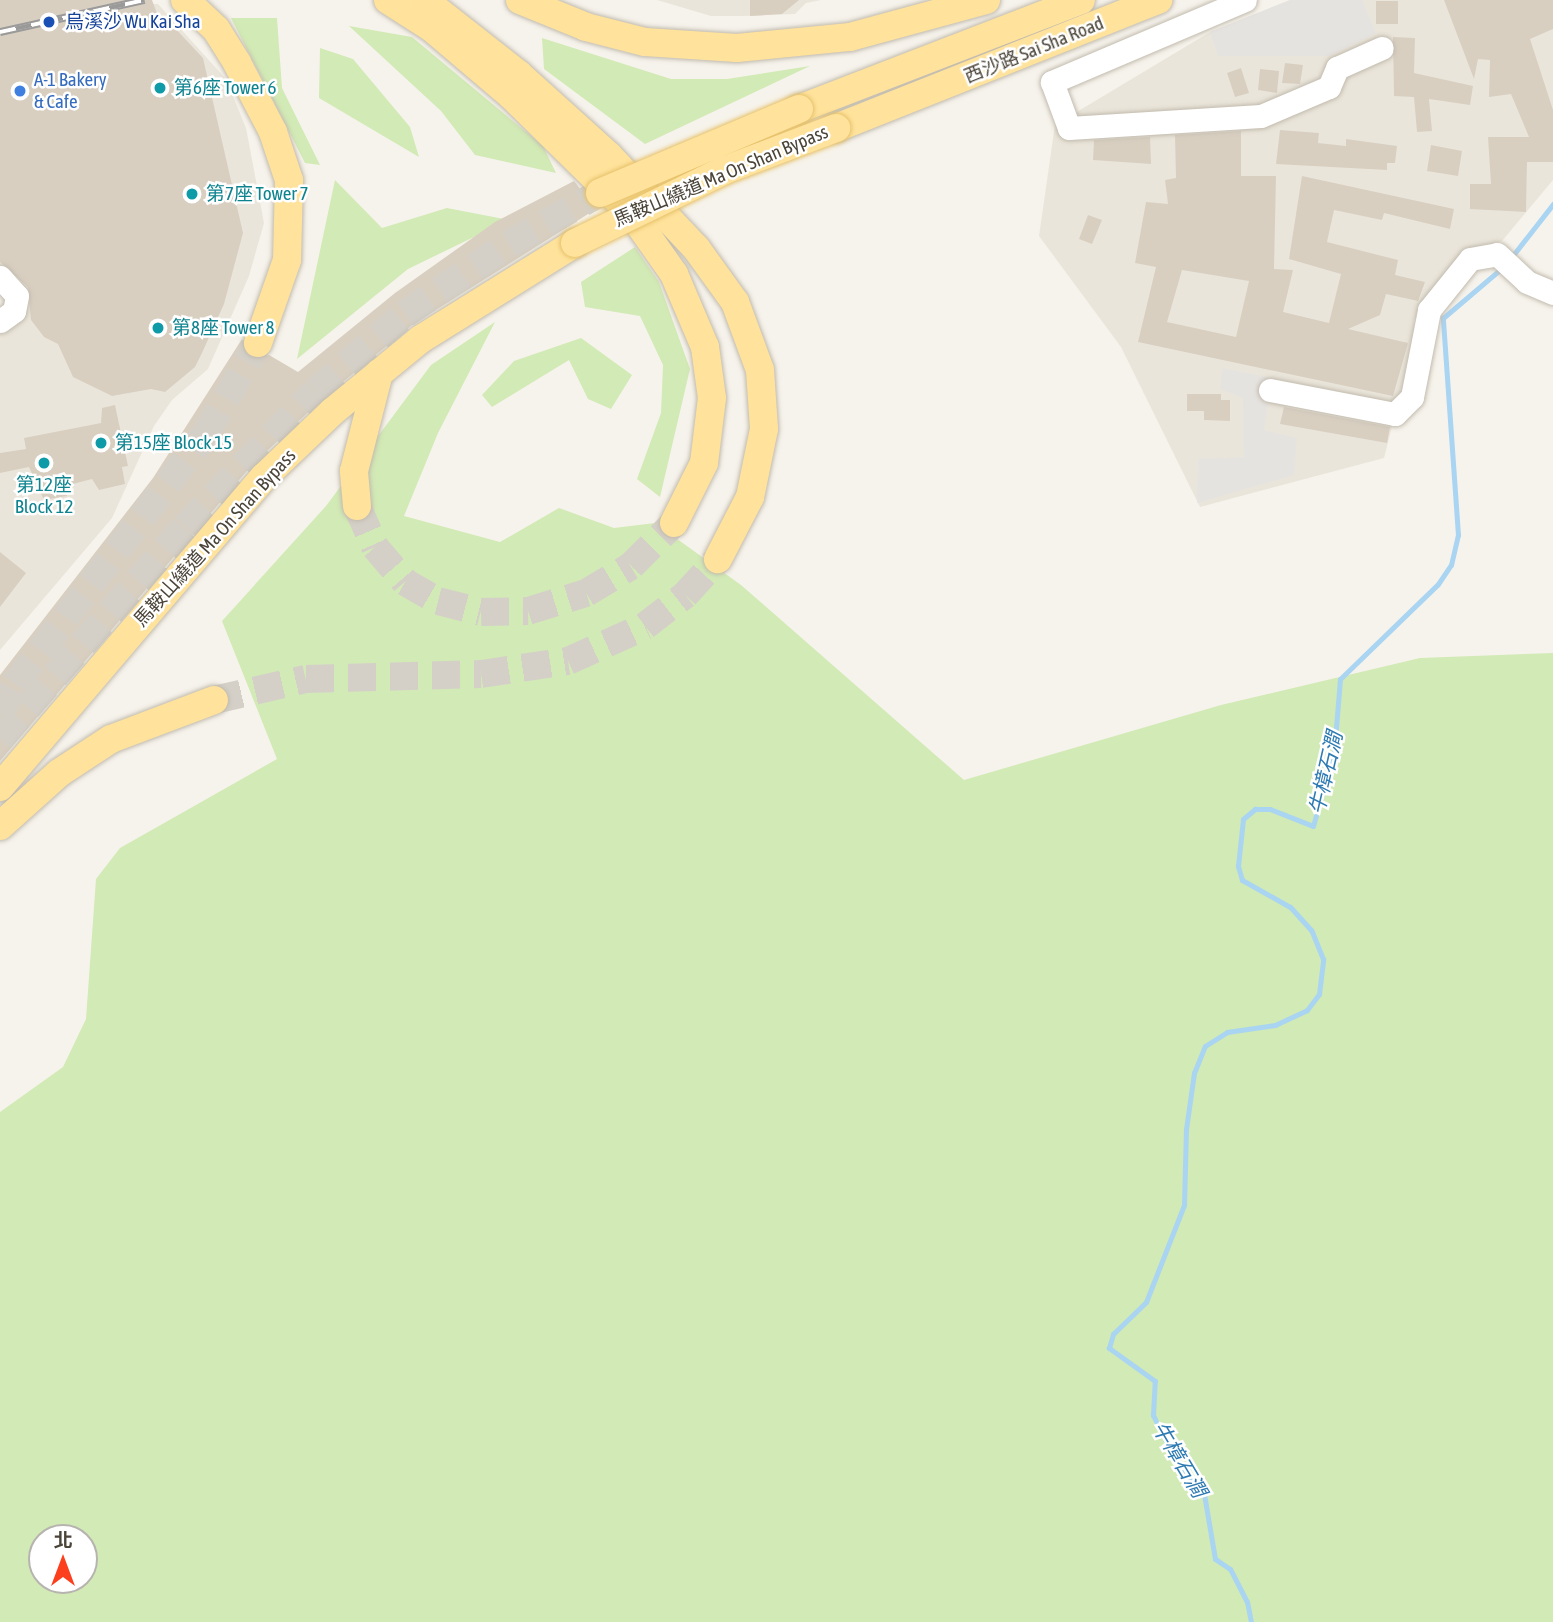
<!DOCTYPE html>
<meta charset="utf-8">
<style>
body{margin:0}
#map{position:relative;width:1553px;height:1622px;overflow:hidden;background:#f6f3ec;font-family:"Asap Condensed","Noto Sans TC",sans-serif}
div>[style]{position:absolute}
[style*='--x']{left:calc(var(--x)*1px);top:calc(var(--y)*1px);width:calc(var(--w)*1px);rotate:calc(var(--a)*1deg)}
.residential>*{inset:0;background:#eae5da}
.green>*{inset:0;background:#d2eab5}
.parking>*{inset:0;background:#e5e3e0}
.stream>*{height:5px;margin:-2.5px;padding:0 2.5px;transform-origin:2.5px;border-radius:2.5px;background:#a9d4f2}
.building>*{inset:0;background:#d8cfc1}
.major-tunnel>*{height:28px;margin-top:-14px;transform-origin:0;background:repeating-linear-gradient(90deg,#d4d0c8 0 28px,transparent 0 42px)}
.roads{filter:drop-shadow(0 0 2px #c2bbae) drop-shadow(0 0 2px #c2bbae)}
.minor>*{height:23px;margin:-11.5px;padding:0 11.5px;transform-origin:11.5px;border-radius:11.5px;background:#fff}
.major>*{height:28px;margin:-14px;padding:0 14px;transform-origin:14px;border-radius:14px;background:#ffe39c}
.rail>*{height:8px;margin-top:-4px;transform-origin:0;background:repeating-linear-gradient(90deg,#fff 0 16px,#9a9a9a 0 32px);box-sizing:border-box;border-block:2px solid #9a9a9a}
.bridges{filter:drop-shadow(0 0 2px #e6c16a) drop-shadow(0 0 2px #e6c16a)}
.major-bridge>*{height:28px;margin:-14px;padding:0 14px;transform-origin:14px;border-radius:14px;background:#ffe39c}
.dots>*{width:19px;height:19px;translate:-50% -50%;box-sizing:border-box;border:4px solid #fff;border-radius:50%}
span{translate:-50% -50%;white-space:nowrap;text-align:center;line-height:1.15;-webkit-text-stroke:5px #fff;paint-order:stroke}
.transit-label{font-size:19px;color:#164399}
.left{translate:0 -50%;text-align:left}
.street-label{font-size:19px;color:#4b4439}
.shop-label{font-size:19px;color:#366cbe}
.culture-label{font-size:19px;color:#0d838f}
.water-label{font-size:21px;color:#2e7ab2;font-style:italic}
.north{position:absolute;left:28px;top:1524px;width:70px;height:70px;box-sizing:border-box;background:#fff;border:2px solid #b7b4b0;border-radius:50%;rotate:0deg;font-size:19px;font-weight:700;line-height:28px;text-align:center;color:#4b4439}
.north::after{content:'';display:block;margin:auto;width:24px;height:32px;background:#fc3f1d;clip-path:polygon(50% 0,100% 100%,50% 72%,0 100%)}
</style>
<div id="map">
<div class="residential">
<div style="clip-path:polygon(0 0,158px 4px,226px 79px,246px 128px,264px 223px,249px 276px,208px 369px,172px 400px,154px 426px,112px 518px,0 650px,0 334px,17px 325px,22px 311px,0 270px)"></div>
<div style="clip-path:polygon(657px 0,821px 0,806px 3px,795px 14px,742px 16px,711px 16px)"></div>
<div style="clip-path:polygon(1290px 0,1553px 0,1553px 180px,1502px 241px,1479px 247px,1414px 320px,1415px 336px,1384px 458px,1200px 507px,1121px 347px,1039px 236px,1055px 125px,1210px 32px)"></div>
</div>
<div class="green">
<div style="clip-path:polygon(231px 18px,277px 18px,282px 88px,320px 165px,305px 163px)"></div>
<div style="clip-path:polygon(349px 26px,412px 37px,543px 146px,556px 173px,475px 155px,441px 111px)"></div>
<div style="clip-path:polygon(542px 38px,671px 79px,727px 79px,810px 66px,645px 144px,544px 69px)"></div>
<div style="clip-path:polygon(320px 48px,353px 59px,410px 127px,419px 157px,319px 98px)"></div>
<div style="clip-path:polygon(335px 180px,382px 228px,447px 208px,509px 220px,408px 269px,297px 359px)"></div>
<div style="clip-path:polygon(635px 247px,659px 282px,690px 369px,660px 497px,637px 479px,661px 413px,663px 365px,640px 316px,585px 307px,581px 282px)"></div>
<div style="clip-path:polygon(evenodd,495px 322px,438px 433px,404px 516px,500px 542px,559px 508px,614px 528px,655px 523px,741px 585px,964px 780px,1221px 705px,1420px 658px,1553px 653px,1553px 1622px,0 1622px,0 1112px,63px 1067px,86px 1019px,96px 879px,120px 848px,277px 759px,222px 621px,326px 506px,431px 365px,495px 322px,42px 1538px,84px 1538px,84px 1580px,42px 1580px,42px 1538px)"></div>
<div style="clip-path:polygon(581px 338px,632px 375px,611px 409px,588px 399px,569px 360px,492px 407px,482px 395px,514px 361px)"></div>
</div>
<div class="parking">
<div style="clip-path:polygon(1290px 0,1362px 0,1376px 33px,1329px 56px,1218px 56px,1210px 32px)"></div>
<div style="clip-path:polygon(1222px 368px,1272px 378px,1264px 430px,1297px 438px,1294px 475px,1197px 503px,1198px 459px,1244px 457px,1243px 398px,1220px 389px)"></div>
</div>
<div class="stream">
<div style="--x:1510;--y:259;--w:70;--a:-52"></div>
<div style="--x:1251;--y:1622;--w:20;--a:-101"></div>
<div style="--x:1247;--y:1602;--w:37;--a:-117"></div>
<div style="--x:1230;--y:1569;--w:18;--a:-146"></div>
<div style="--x:1215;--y:1559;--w:66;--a:-99.6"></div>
<div style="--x:1204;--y:1494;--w:49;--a:-129.2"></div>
<div style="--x:1173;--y:1456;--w:46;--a:-116"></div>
<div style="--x:1153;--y:1415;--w:34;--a:-87"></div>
<div style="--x:1155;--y:1381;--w:57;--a:-144.3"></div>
<div style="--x:1109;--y:1348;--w:15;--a:-74"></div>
<div style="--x:1113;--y:1334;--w:46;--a:-44.1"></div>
<div style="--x:1146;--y:1302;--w:104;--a:-68.6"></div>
<div style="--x:1184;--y:1205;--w:76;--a:-88.5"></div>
<div style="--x:1186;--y:1129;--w:57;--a:-81.9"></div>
<div style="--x:1194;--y:1073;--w:29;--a:-68"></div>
<div style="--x:1205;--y:1046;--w:26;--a:-32"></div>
<div style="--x:1227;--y:1032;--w:49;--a:-8.3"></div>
<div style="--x:1275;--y:1025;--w:35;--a:-25"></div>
<div style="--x:1307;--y:1010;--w:20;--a:-53"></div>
<div style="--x:1319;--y:994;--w:35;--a:-83"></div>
<div style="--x:1323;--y:959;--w:31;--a:-112"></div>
<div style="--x:1311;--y:930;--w:31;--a:-132"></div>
<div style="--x:1290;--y:907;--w:55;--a:-150.6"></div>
<div style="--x:1242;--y:880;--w:15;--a:-106"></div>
<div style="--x:1238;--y:866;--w:47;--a:-83.9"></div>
<div style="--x:1243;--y:819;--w:16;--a:-40"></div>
<div style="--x:1255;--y:809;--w:15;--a:0"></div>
<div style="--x:1270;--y:809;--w:46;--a:21.6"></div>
<div style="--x:1313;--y:826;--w:77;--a:-74.2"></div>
<div style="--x:1334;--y:752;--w:73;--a:-85.3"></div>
<div style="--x:1340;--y:679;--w:136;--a:-44.1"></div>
<div style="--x:1438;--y:584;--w:23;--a:-56"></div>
<div style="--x:1451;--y:565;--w:31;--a:-77"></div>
<div style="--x:1458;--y:535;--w:218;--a:-94"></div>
<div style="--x:1443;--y:318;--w:79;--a:-40.4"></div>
</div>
<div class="building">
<div style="clip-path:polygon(0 0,152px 0,162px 27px,172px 25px,203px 58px,243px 233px,224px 304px,202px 353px,195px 367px,165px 392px,151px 389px,112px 396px,73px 377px,58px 344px,44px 337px,31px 320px,28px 287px,0 262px)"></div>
<div style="clip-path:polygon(750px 0,799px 0,782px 14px,750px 16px)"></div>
<div style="clip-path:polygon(1444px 0,1553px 0,1553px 29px,1530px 39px,1553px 110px,1553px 162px,1527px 162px,1526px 212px,1470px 209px,1470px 184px,1491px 184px,1488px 137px,1529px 137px,1511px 94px,1489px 97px,1490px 60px,1478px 59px,1474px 79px)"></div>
<div style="clip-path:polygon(1376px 1px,1398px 1px,1398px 24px,1376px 24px)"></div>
<div style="clip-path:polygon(1393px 37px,1415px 38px,1414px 73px,1473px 86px,1470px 105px,1429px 99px,1432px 131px,1417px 132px,1414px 97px,1394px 96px)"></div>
<div style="clip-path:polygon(1285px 63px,1303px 65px,1300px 84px,1282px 83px)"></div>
<div style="clip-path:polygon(1241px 68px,1249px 93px,1235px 97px,1227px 73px)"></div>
<div style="clip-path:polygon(1260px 69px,1279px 71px,1277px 93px,1258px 90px)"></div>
<div style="clip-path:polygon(1280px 130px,1319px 133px,1318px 143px,1346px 146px,1346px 139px,1397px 146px,1395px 163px,1387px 163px,1387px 170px,1276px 164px)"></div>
<div style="clip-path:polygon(evenodd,1241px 131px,1241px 176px,1276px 176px,1274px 269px,1293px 270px,1283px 312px,1329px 323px,1341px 274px,1289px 259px,1302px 176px,1454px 209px,1450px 229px,1384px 213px,1382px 220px,1334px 210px,1327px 242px,1398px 260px,1395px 275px,1425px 282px,1418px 301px,1386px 294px,1380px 315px,1348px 329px,1408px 343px,1393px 396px,1138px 342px,1156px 267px,1135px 263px,1146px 202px,1168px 204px,1165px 180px,1176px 178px,1175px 135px,1241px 131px,1182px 270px,1249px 281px,1236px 337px,1167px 322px,1182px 270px)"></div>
<div style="clip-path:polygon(1150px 137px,1151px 164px,1093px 160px,1094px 140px)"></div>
<div style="clip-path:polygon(1431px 145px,1462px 151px,1458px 176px,1427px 171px)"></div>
<div style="clip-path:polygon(574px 181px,596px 209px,412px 325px,321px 400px,251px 466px,0 761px,0 675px,153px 478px,242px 339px,252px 358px,269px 355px,298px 372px,395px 293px,495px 222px)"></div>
<div style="clip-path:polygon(1088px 215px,1102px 220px,1092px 244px,1079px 239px)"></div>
<div style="clip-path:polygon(1187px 394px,1221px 394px,1221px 400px,1230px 400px,1230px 421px,1204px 420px,1204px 411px,1187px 411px)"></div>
<div style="clip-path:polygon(115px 405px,128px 466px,122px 467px,125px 484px,99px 490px,92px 479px,65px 486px,67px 496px,44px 500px,29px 467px,0 473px,0 453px,26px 449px,24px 438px,101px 423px,102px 408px)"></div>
<div style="clip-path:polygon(1284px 407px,1390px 427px,1387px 443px,1280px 424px)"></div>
<div style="clip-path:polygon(0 552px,26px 573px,0 607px)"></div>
</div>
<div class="major-tunnel">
<div style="--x:357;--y:506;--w:45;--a:66.3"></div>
<div style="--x:375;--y:547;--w:46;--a:49.4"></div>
<div style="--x:405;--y:582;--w:38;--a:30"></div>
<div style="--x:438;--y:601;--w:44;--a:14.3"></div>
<div style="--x:481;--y:612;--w:47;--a:-1.2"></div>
<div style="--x:528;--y:611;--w:61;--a:-17.2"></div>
<div style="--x:586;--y:593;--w:52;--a:-31"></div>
<div style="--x:631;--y:566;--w:61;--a:-45"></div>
<div style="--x:214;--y:700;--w:94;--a:-12.9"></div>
<div style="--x:306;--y:679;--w:175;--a:-1.6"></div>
<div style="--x:481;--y:674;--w:88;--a:-8.5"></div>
<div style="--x:568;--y:661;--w:85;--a:-24.4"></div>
<div style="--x:645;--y:626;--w:51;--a:-37.8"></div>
<div style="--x:685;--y:595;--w:49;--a:-47.5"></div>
<div style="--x:0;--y:714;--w:34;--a:-63"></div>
<div style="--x:15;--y:684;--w:313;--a:-52.7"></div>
<div style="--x:205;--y:435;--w:106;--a:-60.1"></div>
<div style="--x:0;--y:739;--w:281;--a:-48.9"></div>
<div style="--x:185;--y:527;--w:187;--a:-46.1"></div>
<div style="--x:315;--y:392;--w:119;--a:-40.9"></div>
<div style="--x:405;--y:314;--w:125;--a:-33.9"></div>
<div style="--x:509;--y:244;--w:104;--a:-29.3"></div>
</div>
<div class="roads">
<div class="minor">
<div style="--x:1245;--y:0;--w:210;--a:157"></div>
<div style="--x:1052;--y:82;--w:49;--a:69.7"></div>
<div style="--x:1069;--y:128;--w:192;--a:-3.6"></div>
<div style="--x:1261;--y:116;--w:74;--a:-23.1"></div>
<div style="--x:1329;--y:87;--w:21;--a:-67"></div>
<div style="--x:1337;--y:68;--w:49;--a:-24"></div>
<div style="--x:0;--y:277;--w:25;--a:48"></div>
<div style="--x:17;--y:296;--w:15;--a:101"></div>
<div style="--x:14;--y:311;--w:17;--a:144"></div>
<div style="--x:1270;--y:390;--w:127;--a:10.9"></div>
<div style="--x:1395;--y:414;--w:24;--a:-45"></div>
<div style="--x:1412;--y:397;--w:89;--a:-78.9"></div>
<div style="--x:1429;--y:310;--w:65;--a:-51.2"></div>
<div style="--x:1470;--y:259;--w:27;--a:-10"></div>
<div style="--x:1497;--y:254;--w:41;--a:43"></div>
<div style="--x:1527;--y:282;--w:28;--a:23"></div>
</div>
<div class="major">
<div style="--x:185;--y:0;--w:42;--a:43.1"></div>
<div style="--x:216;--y:29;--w:40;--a:58"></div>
<div style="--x:237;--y:63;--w:78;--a:62.4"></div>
<div style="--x:273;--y:132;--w:51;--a:71.6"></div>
<div style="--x:289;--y:180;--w:80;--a:91.4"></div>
<div style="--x:287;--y:260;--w:88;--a:109.3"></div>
<div style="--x:388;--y:0;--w:52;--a:32.5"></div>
<div style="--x:432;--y:28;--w:106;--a:40.4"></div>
<div style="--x:513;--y:97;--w:165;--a:44.5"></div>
<div style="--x:631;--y:213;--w:75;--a:54.8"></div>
<div style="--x:674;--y:274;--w:79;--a:67"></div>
<div style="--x:705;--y:347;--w:51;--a:82.2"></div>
<div style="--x:712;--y:398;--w:65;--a:97"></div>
<div style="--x:704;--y:463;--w:67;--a:116.6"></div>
<div style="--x:424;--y:0;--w:120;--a:38.2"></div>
<div style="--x:518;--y:74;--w:122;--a:42"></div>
<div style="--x:609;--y:156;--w:127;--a:46.6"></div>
<div style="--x:696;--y:248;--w:67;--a:54.2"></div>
<div style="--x:735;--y:302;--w:72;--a:69.8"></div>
<div style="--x:760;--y:370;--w:59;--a:86.1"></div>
<div style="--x:764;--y:429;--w:69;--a:101.6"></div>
<div style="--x:750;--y:497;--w:70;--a:117.3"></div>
<div style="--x:520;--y:0;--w:71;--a:22.2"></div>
<div style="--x:586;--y:27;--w:61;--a:14.3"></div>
<div style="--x:645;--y:42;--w:92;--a:3.7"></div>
<div style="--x:737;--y:48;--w:114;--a:-5.6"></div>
<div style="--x:850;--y:37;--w:141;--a:-15.2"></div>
<div style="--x:799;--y:109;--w:302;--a:-21.1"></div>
<div style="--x:836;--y:128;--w:347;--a:-21.7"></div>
<div style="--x:357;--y:506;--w:35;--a:-95"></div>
<div style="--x:354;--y:471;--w:101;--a:-75.7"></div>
<div style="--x:0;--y:787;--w:407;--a:-49.6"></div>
<div style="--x:264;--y:477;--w:94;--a:-43.7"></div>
<div style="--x:332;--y:412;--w:115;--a:-39.4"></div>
<div style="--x:421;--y:339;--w:181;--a:-31.9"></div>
<div style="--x:0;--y:826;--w:79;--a:-41.9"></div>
<div style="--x:59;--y:773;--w:62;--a:-33.2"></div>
<div style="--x:111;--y:739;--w:110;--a:-20.7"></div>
</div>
</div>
<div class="rail">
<div style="--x:0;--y:32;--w:148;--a:-12.5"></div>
</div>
<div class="bridges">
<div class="major-bridge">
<div style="--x:600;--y:193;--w:216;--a:-22.9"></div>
<div style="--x:575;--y:243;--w:167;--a:-26"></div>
<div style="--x:725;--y:170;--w:119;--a:-20.7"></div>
</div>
</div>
<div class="dots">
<div style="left:49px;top:22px;background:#1a4fb4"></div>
<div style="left:160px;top:88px;background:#0f9aa8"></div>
<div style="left:20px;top:91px;background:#3f7fe0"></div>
<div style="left:192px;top:194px;background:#0f9aa8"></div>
<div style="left:158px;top:328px;background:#0f9aa8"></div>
<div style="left:101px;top:443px;background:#0f9aa8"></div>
<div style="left:44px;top:463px;background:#0f9aa8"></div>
</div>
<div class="transit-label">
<span class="left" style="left:65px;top:22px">烏溪沙 Wu Kai Sha</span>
</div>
<div class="street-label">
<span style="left:1034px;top:50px;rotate:-22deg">西沙路 Sai Sha Road</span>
<span style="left:721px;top:176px;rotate:-23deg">馬鞍山繞道 Ma On Shan Bypass</span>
<span style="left:215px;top:538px;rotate:-48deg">馬鞍山繞道 Ma On Shan Bypass</span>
</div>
<div class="shop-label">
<span class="left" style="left:34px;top:91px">A-1 Bakery<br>&amp; Cafe</span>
</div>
<div class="culture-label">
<span class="left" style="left:174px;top:88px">第6座 Tower 6</span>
<span class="left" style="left:206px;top:194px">第7座 Tower 7</span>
<span class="left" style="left:172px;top:328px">第8座 Tower 8</span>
<span class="left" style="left:115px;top:443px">第15座 Block 15</span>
<span style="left:44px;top:496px">第12座<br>Block 12</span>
</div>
<div class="water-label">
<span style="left:1325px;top:773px;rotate:-77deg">牛樟石澗</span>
<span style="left:1180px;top:1459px;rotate:59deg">牛樟石澗</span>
</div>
<div class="north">北</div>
</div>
